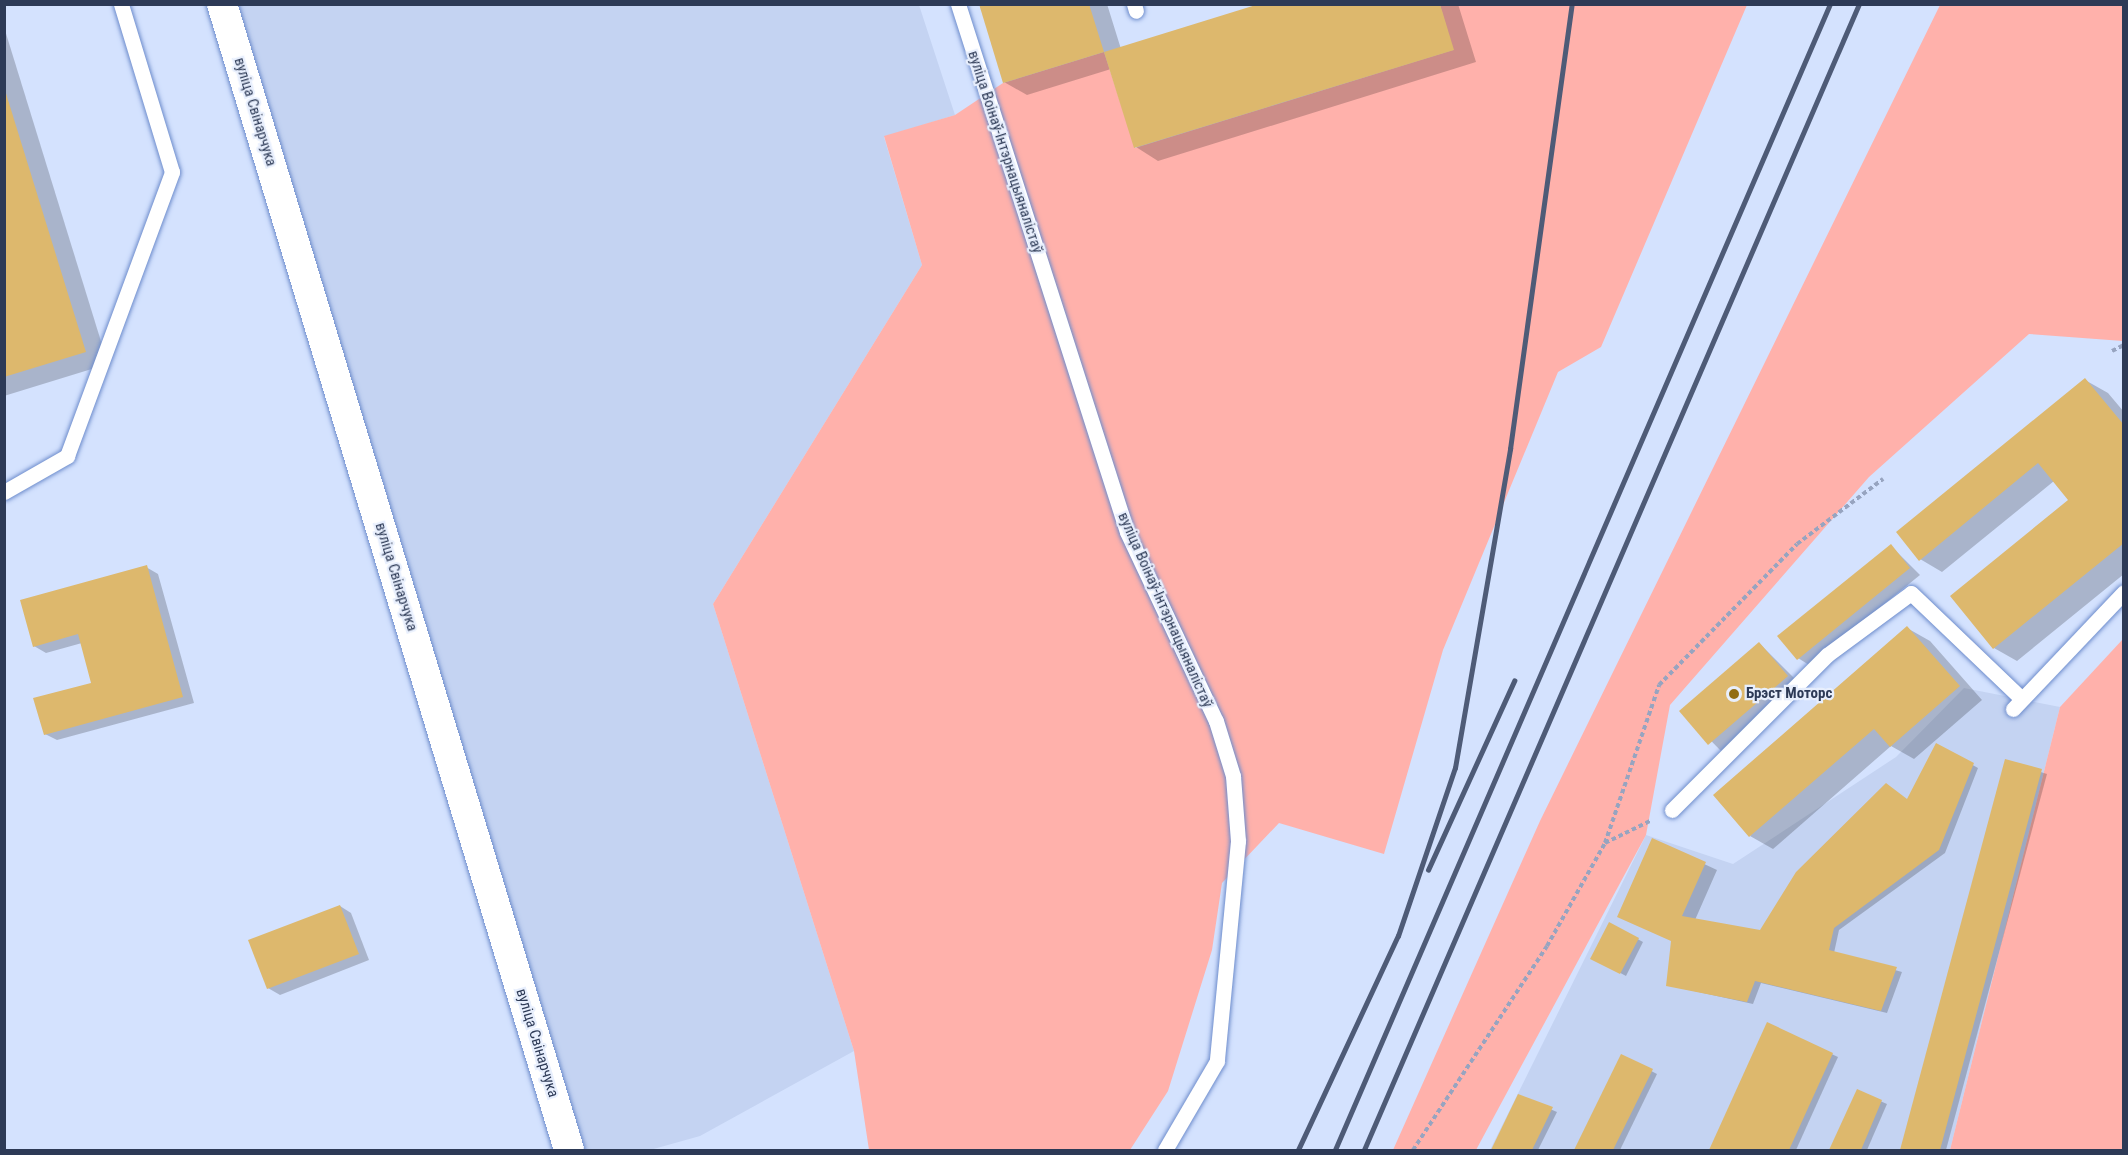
<!DOCTYPE html>
<meta charset="utf-8">
<style>
body{margin:0}
#map{position:relative;width:2128px;height:1155px;overflow:hidden;background:#d4e2fe;font-family:"Roboto Condensed",sans-serif}
div>[style]{position:absolute}
[style*='--x']{left:calc(var(--x)*1px);top:calc(var(--y)*1px);width:calc(var(--w)*1px);rotate:calc(var(--a)*1deg)}
.built>*{inset:0;background:#c4d3f2}
.green>*{inset:0;background:#ffb1ab}
.shadow>*{inset:0;background:#0003}
.building>*{inset:0;background:#ddb86d}
.path>*{height:4px;margin-top:-2px;transform-origin:0;background:repeating-linear-gradient(90deg,#97a4c0 0 4.5px,transparent 0 7.5px)}
.roads{filter:drop-shadow(0 0 2px #6d8ccc) drop-shadow(0 0 2px #6d8ccc)}
.service>*{height:15px;margin:-7.5px;padding:0 7.5px;transform-origin:7.5px;border-radius:7.5px;background:#fff}
.minor>*{height:30px;margin:-15px;padding:0 15px;transform-origin:15px;border-radius:15px;background:#fff}
.rail>*{height:4.5px;margin:-2.25px;padding:0 2.25px;transform-origin:2.25px;border-radius:2.25px;background:#4e5b77}
.dots>*{width:16px;height:16px;translate:-50% -50%;box-sizing:border-box;border:3px solid #e8effd;border-radius:50%}
span{translate:-50% -50%;white-space:nowrap;text-align:center;line-height:1.15;-webkit-text-stroke:4.5px #e8effd;paint-order:stroke}
.street-label{font-size:15px;color:#2d3a56}
.poi-label{font-size:15px;color:#2d3a56;font-weight:700}
.left{translate:0 -50%;text-align:left}
.frame{position:absolute;inset:0;border:6px solid #2d3a56;pointer-events:none}
</style>
<div id="map">
<div class="built">
<div style="clip-path:polygon(222px 5px,919px 5px,955px 115px,884px 137px,922px 265px,713px 604px,854px 1051px,700px 1136px,650px 1150px,569px 1150px)"></div>
<div style="clip-path:polygon(1964px 688px,2060px 707px,1950px 1150px,1490px 1150px,1646px 835px,1733px 864px,1896px 757px)"></div>
</div>
<div class="green">
<div style="clip-path:polygon(1440px 5px,1747px 5px,1601px 347px,1558px 372px,1443px 650px,1384px 854px,1279px 823px,1222px 883px,1212px 950px,1168px 1091px,1130px 1150px,869px 1150px,854px 1051px,713px 604px,922px 265px,884px 136px,955px 115px,1003px 83px,1104px 52px,1135px 148px,1453px 50px)"></div>
<div style="clip-path:polygon(1940px 5px,2123px 5px,2123px 341px,2029px 334px,1869px 477px,1670px 705px,1646px 835px,1476px 1150px,1393px 1150px,1540px 821px)"></div>
<div style="clip-path:polygon(2123px 639px,2123px 1150px,1950px 1150px,2060px 707px)"></div>
</div>
<div class="shadow">
<div style="clip-path:polygon(981px 4px,1107px 4px,1121px 49px,1264px 4px,1458px 4px,1476px 62px,1158px 161px,1136px 147px,1111px 69px,1027px 95px,1004px 82px)"></div>
<div style="clip-path:polygon(4px 27px,108px 364px,4px 396px)"></div>
<div style="clip-path:polygon(2085px 380px,2108px 393px,2124px 412px,2124px 574px,2017px 661px,1994px 648px,1952px 597px,2070px 500px,2054px 481px,1942px 572px,1920px 559px)"></div>
<div style="clip-path:polygon(1891px 546px,1920px 575px,1809px 665px,1798px 658px)"></div>
<div style="clip-path:polygon(146px 567px,158px 574px,194px 703px,57px 740px,45px 734px,93px 684px,82px 643px,46px 653px,34px 646px)"></div>
<div style="clip-path:polygon(1907px 628px,1930px 641px,1982px 700px,1914px 759px,1891px 746px,1773px 849px,1750px 836px)"></div>
<div style="clip-path:polygon(1760px 644px,1799px 683px,1721px 751px,1682px 711px)"></div>
<div style="clip-path:polygon(1937px 745px,1978px 768px,1945px 853px,1839px 930px,1834px 953px,1902px 972px,1887px 1013px,1761px 983px,1753px 1004px,1667px 985px,1673px 941px,1653px 840px,1717px 870px,1695px 920px,1760px 932px,1908px 801px)"></div>
<div style="clip-path:polygon(2006px 761px,2047px 774px,1946px 1150px,1902px 1150px)"></div>
<div style="clip-path:polygon(340px 906px,351px 913px,369px 960px,280px 995px,268px 988px)"></div>
<div style="clip-path:polygon(1610px 924px,1643px 942px,1626px 976px,1592px 958px)"></div>
<div style="clip-path:polygon(1767px 1024px,1838px 1057px,1796px 1150px,1711px 1150px)"></div>
<div style="clip-path:polygon(1622px 1056px,1657px 1074px,1620px 1150px,1575px 1150px)"></div>
<div style="clip-path:polygon(1857px 1091px,1887px 1104px,1867px 1150px,1831px 1150px)"></div>
<div style="clip-path:polygon(1519px 1096px,1557px 1112px,1538px 1150px,1493px 1150px)"></div>
</div>
<div class="building">
<div style="clip-path:polygon(979px 4px,1089px 4px,1104px 52px,1003px 83px)"></div>
<div style="clip-path:polygon(1259px 4px,1440px 4px,1454px 50px,1134px 148px,1104px 52px)"></div>
<div style="clip-path:polygon(4px 87px,86px 352px,4px 377px)"></div>
<div style="clip-path:polygon(2085px 378px,2124px 425px,2124px 543px,1993px 649px,1950px 596px,2068px 500px,2038px 463px,1919px 561px,1896px 532px)"></div>
<div style="clip-path:polygon(1891px 544px,1910px 568px,1797px 660px,1777px 636px)"></div>
<div style="clip-path:polygon(147px 565px,183px 697px,44px 735px,33px 698px,91px 683px,78px 634px,33px 647px,20px 600px)"></div>
<div style="clip-path:polygon(1907px 626px,1960px 686px,1890px 747px,1874px 729px,1749px 837px,1713px 795px)"></div>
<div style="clip-path:polygon(1759px 642px,1788px 676px,1708px 745px,1679px 711px)"></div>
<div style="clip-path:polygon(1936px 743px,1974px 763px,1939px 850px,1834px 928px,1829px 950px,1897px 967px,1881px 1011px,1755px 981px,1747px 1002px,1666px 986px,1671px 941px,1617px 917px,1652px 838px,1706px 862px,1682px 916px,1760px 930px,1796px 872px,1886px 783px,1907px 799px)"></div>
<div style="clip-path:polygon(2005px 759px,2042px 769px,1940px 1150px,1900px 1150px)"></div>
<div style="clip-path:polygon(340px 905px,359px 954px,267px 989px,248px 940px)"></div>
<div style="clip-path:polygon(1609px 922px,1639px 938px,1620px 974px,1590px 959px)"></div>
<div style="clip-path:polygon(1767px 1022px,1833px 1053px,1789px 1150px,1709px 1150px)"></div>
<div style="clip-path:polygon(1621px 1054px,1653px 1069px,1613px 1150px,1574px 1150px)"></div>
<div style="clip-path:polygon(1857px 1089px,1882px 1100px,1861px 1150px,1829px 1150px)"></div>
<div style="clip-path:polygon(1518px 1094px,1553px 1107px,1532px 1150px,1491px 1150px)"></div>
</div>
<div class="path">
<div style="--x:2112;--y:351;--w:13;--a:-27"></div>
<div style="--x:1605;--y:843;--w:167;--a:-71.1"></div>
<div style="--x:1659;--y:685;--w:197;--a:-45.6"></div>
<div style="--x:1797;--y:544;--w:108;--a:-37.1"></div>
<div style="--x:1413;--y:1150;--w:244;--a:-56.7"></div>
<div style="--x:1547;--y:946;--w:118;--a:-60.6"></div>
<div style="--x:1605;--y:843;--w:50;--a:-26.1"></div>
</div>
<div class="roads">
<div class="service">
<div style="--x:958;--y:4;--w:554;--a:72.25"></div>
<div style="--x:1127;--y:532;--w:209;--a:64.8"></div>
<div style="--x:1216;--y:721;--w:58;--a:72.8"></div>
<div style="--x:1233;--y:776;--w:65;--a:85.6"></div>
<div style="--x:1238;--y:841;--w:221;--a:95.5"></div>
<div style="--x:1217;--y:1061;--w:103;--a:120.3"></div>
<div style="--x:1134;--y:4;--w:7;--a:74"></div>
<div style="--x:4;--y:492;--w:73;--a:-29.7"></div>
<div style="--x:67;--y:456;--w:303;--a:-69.7"></div>
<div style="--x:172;--y:172;--w:176;--a:-106.9"></div>
<div style="--x:2013;--y:709;--w:161;--a:-46.5"></div>
<div style="--x:1672;--y:810;--w:219;--a:-45"></div>
<div style="--x:1827;--y:655;--w:104;--a:-36.4"></div>
<div style="--x:1911;--y:593;--w:151;--a:43.7"></div>
</div>
<div class="minor">
<div style="--x:222;--y:4;--w:1197;--a:73.15"></div>
</div>
</div>
<div class="rail">
<div style="--x:1428;--y:870;--w:208;--a:-65.5"></div>
<div style="--x:1298;--y:1150;--w:236;--a:-65"></div>
<div style="--x:1398;--y:936;--w:177;--a:-71.3"></div>
<div style="--x:1455;--y:768;--w:324;--a:-80.2"></div>
<div style="--x:1510;--y:449;--w:449;--a:-82.1"></div>
<div style="--x:1335;--y:1150;--w:1248;--a:-66.64"></div>
<div style="--x:1364;--y:1150;--w:1248;--a:-66.64"></div>
</div>
<div class="dots">
<div style="left:1734px;top:694px;background:#926e15"></div>
</div>
<div class="street-label">
<span style="left:255px;top:112px;rotate:73deg">вуліца Свінарчука</span>
<span style="left:1005px;top:152px;rotate:72deg">вуліца Воінаў-Інтэрнацыяналістаў</span>
<span style="left:396px;top:577px;rotate:73deg">вуліца Свінарчука</span>
<span style="left:1165px;top:610px;rotate:66deg">вуліца Воінаў-Інтэрнацыяналістаў</span>
<span style="left:537px;top:1043px;rotate:73deg">вуліца Свінарчука</span>
</div>
<div class="poi-label">
<span class="left" style="left:1746px;top:694px">Брэст Моторс</span>
</div>
<div class="frame"></div>
</div>
